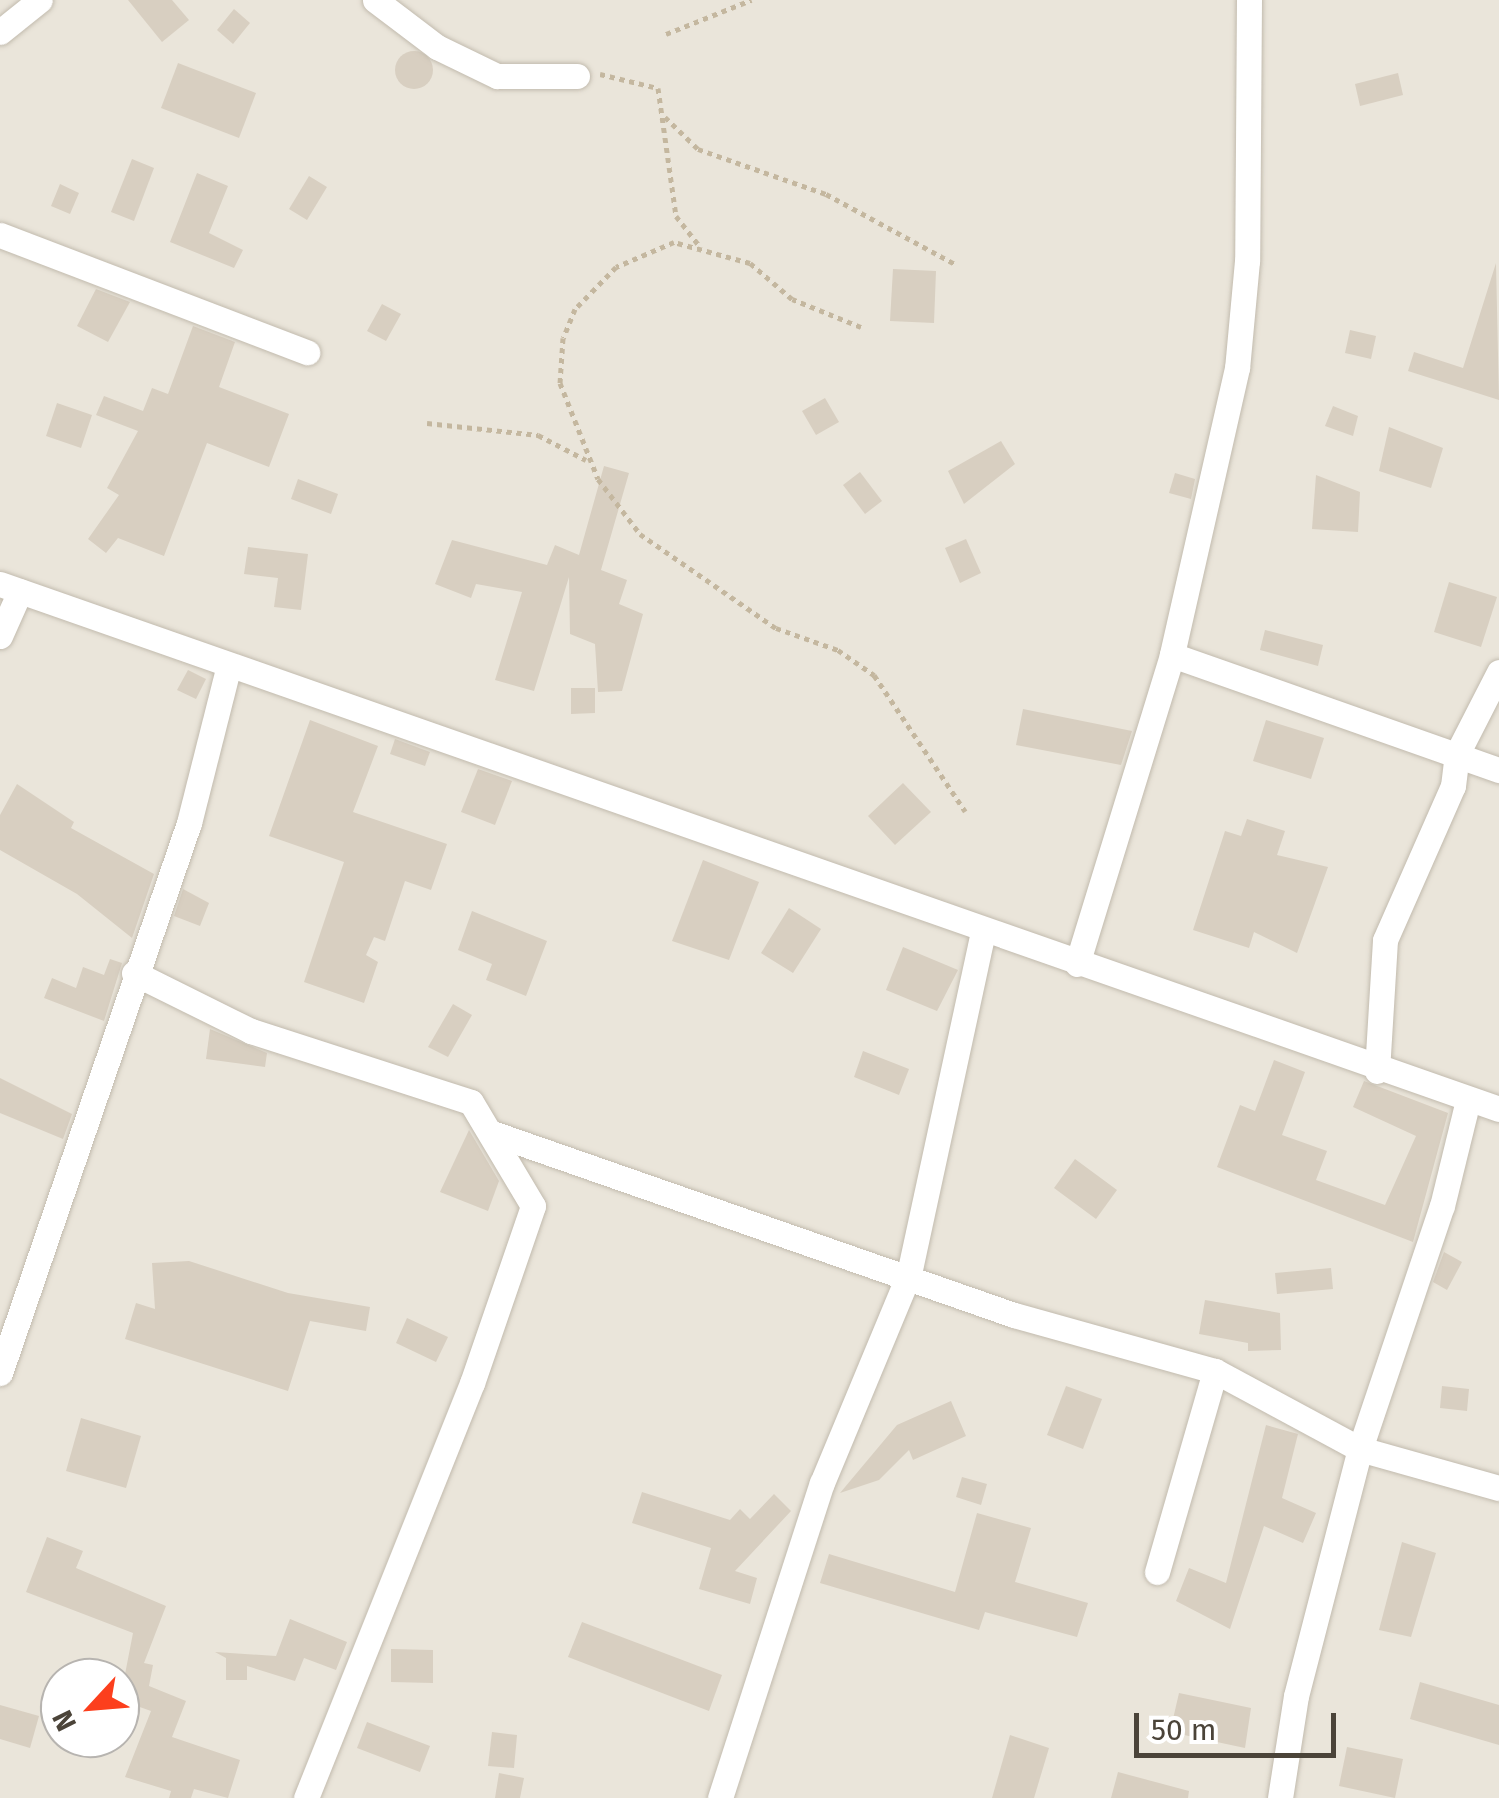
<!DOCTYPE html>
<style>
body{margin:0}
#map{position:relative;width:1499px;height:1798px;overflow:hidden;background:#f6f3ec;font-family:"Fira Sans",sans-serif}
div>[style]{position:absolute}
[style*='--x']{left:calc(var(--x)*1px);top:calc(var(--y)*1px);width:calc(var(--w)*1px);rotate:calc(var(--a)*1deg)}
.residential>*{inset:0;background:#eae5da}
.building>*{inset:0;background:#d8cfc1}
.round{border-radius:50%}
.path>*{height:5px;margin-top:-2.5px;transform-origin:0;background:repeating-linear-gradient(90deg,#c4b79f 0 5px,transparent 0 10px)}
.roads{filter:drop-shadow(0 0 2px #c2bbae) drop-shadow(0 0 2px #c2bbae)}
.street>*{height:25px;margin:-12.5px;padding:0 12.5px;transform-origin:12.5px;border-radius:12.5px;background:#fff}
span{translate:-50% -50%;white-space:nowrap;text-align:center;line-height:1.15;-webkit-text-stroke:9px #fff;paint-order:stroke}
.north{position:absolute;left:40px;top:1658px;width:100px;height:100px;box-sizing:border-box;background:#fff;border:2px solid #b7b4b0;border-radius:50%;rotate:244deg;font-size:28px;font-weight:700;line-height:40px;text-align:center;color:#4b4439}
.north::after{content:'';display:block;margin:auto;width:35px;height:45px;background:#fc3f1d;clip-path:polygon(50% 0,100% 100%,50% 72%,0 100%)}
.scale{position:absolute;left:1134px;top:1713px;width:202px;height:45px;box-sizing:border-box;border:5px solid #4b4439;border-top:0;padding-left:12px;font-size:30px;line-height:35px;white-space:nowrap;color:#4b4439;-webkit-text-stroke:8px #fff;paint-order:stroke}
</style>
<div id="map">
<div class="residential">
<div style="clip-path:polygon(evenodd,0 0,1499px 0,1499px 1798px,0 1798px,0 0,60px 1678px,120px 1678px,120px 1738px,60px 1738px,60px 1678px)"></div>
</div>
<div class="building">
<div style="clip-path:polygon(128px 0,172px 0,189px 20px,162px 42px)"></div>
<div style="clip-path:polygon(234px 9px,250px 23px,233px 44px,217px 30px)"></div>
<div class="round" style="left:395px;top:51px;width:38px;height:38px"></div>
<div style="clip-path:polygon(178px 63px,256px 93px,239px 138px,161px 108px)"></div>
<div style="clip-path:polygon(1398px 73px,1403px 95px,1360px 106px,1355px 84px)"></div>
<div style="clip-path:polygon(132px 159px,154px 168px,134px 221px,111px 212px)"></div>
<div style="clip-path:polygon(197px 173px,228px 186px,209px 233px,243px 250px,234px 268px,170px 242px)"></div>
<div style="clip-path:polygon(309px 176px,327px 187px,307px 220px,289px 209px)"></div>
<div style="clip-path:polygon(60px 184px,79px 193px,70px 214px,51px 206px)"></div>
<div style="clip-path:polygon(1496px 263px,1499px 400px,1408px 371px,1414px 352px,1463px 368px)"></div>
<div style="clip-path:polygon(893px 269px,936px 271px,934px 323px,890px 321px)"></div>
<div style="clip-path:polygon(96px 289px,130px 302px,108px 342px,77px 326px)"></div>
<div style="clip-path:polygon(382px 304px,401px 314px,386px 341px,367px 331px)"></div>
<div style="clip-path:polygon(193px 326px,235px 342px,219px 387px,289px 414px,269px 467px,207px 443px,164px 556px,118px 538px,106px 553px,88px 539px,119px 495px,107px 488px,138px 431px,96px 415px,104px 396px,143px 411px,152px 388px,168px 394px)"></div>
<div style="clip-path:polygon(1350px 330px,1376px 336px,1371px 359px,1345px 353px)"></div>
<div style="clip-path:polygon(825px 398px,839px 422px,816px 435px,802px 411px)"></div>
<div style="clip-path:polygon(57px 403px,92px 415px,81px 448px,46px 436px)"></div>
<div style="clip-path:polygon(1333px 406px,1358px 416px,1353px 436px,1325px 426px)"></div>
<div style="clip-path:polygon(1389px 427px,1443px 448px,1431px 488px,1379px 471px)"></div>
<div style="clip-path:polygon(1001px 441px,1015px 464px,964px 504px,948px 471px)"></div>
<div style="clip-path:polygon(604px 466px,629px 473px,601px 570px,627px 580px,619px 604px,643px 614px,622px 691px,598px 692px,595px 644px,570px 634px,569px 577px,534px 691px,495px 680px,522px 592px,476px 584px,471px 598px,435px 584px,452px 540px,547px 565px,555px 545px,579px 555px)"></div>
<div style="clip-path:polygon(860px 472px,882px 501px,865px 514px,843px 485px)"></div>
<div style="clip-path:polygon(1175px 473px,1195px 479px,1191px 499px,1169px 493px)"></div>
<div style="clip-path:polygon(1316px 475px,1360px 492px,1358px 532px,1312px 529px)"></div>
<div style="clip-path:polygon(298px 479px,338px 494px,331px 514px,291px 499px)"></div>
<div style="clip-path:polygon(966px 539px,981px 573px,960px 583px,945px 548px)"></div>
<div style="clip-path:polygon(248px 547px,308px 554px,301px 610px,274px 607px,278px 578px,244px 574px)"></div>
<div style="clip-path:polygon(1449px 582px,1497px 597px,1481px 647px,1434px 632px)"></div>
<div style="clip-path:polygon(1265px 630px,1323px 645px,1318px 666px,1260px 650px)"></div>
<div style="clip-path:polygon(188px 670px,206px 679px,196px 699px,177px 690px)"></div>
<div style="clip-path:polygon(571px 688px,595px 688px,595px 713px,571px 714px)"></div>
<div style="clip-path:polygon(1023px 709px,1132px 731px,1121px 765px,1016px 745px)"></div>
<div style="clip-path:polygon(310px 720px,378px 746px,353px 812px,447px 844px,431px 890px,405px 881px,385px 941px,374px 937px,366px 955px,378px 962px,364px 1003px,304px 982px,344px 862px,269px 836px)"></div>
<div style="clip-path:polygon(1266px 720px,1324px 738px,1311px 779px,1253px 761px)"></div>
<div style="clip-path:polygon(395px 739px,430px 752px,425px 766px,390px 754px)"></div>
<div style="clip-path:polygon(478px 769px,512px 781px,495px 825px,461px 812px)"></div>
<div style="clip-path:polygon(903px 783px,931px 812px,895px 845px,868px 816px)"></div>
<div style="clip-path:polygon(17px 784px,74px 822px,71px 828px,154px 874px,132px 938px,77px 894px,0 850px,0 815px)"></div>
<div style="clip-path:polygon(1247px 819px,1285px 831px,1277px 855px,1328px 867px,1297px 953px,1254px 932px,1249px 948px,1193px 930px,1225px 831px,1241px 836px)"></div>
<div style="clip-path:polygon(703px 860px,759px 882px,729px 960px,672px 941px)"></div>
<div style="clip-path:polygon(183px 889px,209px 903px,200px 926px,174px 916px)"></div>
<div style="clip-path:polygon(789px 908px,821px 929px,793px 973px,761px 953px)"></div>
<div style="clip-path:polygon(472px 911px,547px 941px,526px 996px,486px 980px,492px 964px,458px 950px)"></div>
<div style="clip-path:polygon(903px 947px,958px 970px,937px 1011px,886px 990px)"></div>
<div style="clip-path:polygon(110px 959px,122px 963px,104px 1021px,44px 998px,52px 978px,76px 988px,83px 967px,104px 975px)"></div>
<div style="clip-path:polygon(453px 1004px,472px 1015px,448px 1057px,428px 1047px)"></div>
<div style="clip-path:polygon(210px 1029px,267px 1053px,265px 1067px,206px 1059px)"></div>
<div style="clip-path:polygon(863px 1051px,909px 1069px,899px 1095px,854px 1077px)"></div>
<div style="clip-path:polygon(1274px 1060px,1305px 1072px,1282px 1135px,1327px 1151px,1316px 1180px,1385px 1205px,1416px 1136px,1353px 1107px,1364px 1081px,1448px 1113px,1413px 1242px,1217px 1167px,1240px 1105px,1255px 1111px)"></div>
<div style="clip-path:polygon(0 1078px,72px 1114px,63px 1139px,0 1113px)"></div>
<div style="clip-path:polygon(469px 1130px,499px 1181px,488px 1211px,440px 1192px)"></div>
<div style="clip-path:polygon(1075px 1159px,1117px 1190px,1096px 1219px,1054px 1188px)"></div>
<div style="clip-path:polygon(1444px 1252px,1462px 1262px,1447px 1290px,1433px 1282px)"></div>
<div style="clip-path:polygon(189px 1261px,288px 1293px,370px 1307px,366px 1331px,310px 1321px,288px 1391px,125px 1339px,136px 1303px,155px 1309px,152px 1263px)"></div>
<div style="clip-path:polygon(1331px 1268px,1333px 1289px,1277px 1294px,1275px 1273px)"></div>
<div style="clip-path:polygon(1205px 1300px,1280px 1313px,1281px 1350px,1248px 1351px,1248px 1343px,1199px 1334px)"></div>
<div style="clip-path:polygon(407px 1318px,448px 1337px,436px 1362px,396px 1343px)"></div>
<div style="clip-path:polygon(1066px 1386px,1102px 1399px,1083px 1449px,1047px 1435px)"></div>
<div style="clip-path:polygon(1442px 1386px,1469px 1389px,1467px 1411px,1440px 1408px)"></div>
<div style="clip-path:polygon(951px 1401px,966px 1436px,913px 1460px,909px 1450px,879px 1480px,840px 1493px,897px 1425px)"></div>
<div style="clip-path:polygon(81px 1418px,141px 1436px,126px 1488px,66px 1471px)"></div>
<div style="clip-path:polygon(1266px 1425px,1298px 1434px,1282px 1498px,1316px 1513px,1303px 1543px,1264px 1526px,1230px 1629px,1176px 1601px,1189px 1568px,1226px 1583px)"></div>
<div style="clip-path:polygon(962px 1477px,987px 1484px,981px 1505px,956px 1497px)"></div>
<div style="clip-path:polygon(642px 1492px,730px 1520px,740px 1509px,750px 1519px,774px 1494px,791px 1511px,735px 1571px,757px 1578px,750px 1604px,699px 1589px,711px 1548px,632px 1523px)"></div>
<div style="clip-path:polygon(977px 1513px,1031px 1528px,1015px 1582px,1088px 1603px,1077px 1637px,985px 1612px,979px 1630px,820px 1583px,829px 1554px,955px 1592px)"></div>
<div style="clip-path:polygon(47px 1537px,83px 1551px,76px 1568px,166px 1606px,144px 1663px,153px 1665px,149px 1686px,186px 1701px,172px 1737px,240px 1760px,228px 1798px,194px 1789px,191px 1798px,169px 1798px,171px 1791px,125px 1777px,151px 1711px,120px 1700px,133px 1633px,26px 1592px)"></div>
<div style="clip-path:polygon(1402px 1542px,1436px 1553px,1411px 1637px,1379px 1630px)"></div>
<div style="clip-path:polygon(290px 1619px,347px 1642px,336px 1670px,304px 1658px,295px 1681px,247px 1666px,247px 1680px,226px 1680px,226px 1658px,215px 1652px,276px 1656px)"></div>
<div style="clip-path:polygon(582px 1622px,722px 1675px,709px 1711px,568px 1657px)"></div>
<div style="clip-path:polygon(391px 1649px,433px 1650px,433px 1683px,391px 1682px)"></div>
<div style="clip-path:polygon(1420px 1682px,1499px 1705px,1499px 1745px,1410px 1719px)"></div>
<div style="clip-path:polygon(1179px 1693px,1251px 1708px,1245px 1748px,1170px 1732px)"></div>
<div style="clip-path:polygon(0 1705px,39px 1716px,30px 1748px,0 1739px)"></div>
<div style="clip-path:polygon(367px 1722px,430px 1746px,420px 1772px,357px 1748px)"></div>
<div style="clip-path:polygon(492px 1732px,517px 1735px,514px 1768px,488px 1766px)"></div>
<div style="clip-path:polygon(1010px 1735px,1049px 1748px,1034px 1798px,992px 1798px)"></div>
<div style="clip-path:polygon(1347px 1747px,1403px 1759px,1395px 1798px,1339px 1786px)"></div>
<div style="clip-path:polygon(1118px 1772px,1189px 1791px,1188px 1798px,1111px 1798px)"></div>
<div style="clip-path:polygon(499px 1773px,524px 1778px,520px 1798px,495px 1798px)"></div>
</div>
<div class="path">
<div style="--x:666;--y:34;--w:92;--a:-21.8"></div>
<div style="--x:600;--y:74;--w:60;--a:13.6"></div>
<div style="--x:658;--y:88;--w:129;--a:82"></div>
<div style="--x:676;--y:216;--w:37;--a:52"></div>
<div style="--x:665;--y:117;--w:46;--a:44.1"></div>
<div style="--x:698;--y:149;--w:136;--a:19.4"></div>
<div style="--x:826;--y:194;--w:147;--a:28.5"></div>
<div style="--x:861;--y:327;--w:74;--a:-157.9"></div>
<div style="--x:792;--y:299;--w:55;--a:-139.4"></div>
<div style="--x:750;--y:263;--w:79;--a:-164.6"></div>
<div style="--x:674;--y:242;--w:63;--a:156.7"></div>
<div style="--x:616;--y:267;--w:59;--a:134.3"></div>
<div style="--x:575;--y:309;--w:31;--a:112"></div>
<div style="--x:563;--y:338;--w:45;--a:93.8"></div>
<div style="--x:560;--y:383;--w:103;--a:68.4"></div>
<div style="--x:598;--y:479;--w:69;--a:52.6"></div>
<div style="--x:640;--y:534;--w:165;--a:34.7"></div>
<div style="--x:776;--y:628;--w:66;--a:19.5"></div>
<div style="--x:838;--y:650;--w:44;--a:34.8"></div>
<div style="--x:874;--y:675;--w:164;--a:56.2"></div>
<div style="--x:427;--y:423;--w:112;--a:6.2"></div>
<div style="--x:538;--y:435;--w:54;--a:27.5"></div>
</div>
<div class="roads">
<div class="street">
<div style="--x:375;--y:0;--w:78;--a:37.2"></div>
<div style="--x:437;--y:47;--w:67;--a:25.8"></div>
<div style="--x:497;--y:76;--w:80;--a:0"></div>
<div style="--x:1249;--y:0;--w:261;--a:90.4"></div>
<div style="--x:1247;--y:261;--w:107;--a:95.3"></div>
<div style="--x:1237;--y:368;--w:294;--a:102.8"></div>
<div style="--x:1172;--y:655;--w:347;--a:19.4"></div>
<div style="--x:0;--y:32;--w:51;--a:-38.7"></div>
<div style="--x:0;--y:235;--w:329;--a:20.9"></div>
<div style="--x:0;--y:584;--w:1588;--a:19.3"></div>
<div style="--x:0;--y:636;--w:49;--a:-66"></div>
<div style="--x:1077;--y:964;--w:323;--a:-72.9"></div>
<div style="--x:134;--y:973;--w:131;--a:26.4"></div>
<div style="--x:251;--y:1031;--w:231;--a:17.9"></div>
<div style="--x:471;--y:1102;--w:121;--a:59.2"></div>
<div style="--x:533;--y:1206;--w:187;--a:109"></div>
<div style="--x:472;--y:1383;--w:447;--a:111.8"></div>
<div style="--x:1377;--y:1071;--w:131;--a:-86.5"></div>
<div style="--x:1385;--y:940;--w:168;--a:-66.2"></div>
<div style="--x:1453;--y:786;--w:32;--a:-83"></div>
<div style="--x:1457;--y:754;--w:92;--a:-62.9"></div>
<div style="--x:495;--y:1134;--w:550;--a:19.23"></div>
<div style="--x:1014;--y:1315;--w:209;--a:15.6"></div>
<div style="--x:1215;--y:1371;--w:165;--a:28.3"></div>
<div style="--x:1360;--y:1449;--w:144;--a:15.7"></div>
<div style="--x:0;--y:1373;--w:582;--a:-71.04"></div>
<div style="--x:189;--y:823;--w:163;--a:-75.8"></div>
<div style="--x:1157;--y:1572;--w:209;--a:-73.9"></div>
<div style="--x:720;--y:1798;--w:331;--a:-72.1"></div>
<div style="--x:822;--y:1483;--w:226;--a:-67.4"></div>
<div style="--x:909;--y:1274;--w:351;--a:-77.8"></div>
<div style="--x:1280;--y:1798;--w:103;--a:-81.1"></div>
<div style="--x:1296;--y:1696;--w:255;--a:-75.5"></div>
<div style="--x:1360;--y:1449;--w:256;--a:-71.4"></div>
<div style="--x:1442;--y:1206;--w:109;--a:-76.2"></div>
</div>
</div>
<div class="north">N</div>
<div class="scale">50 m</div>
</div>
